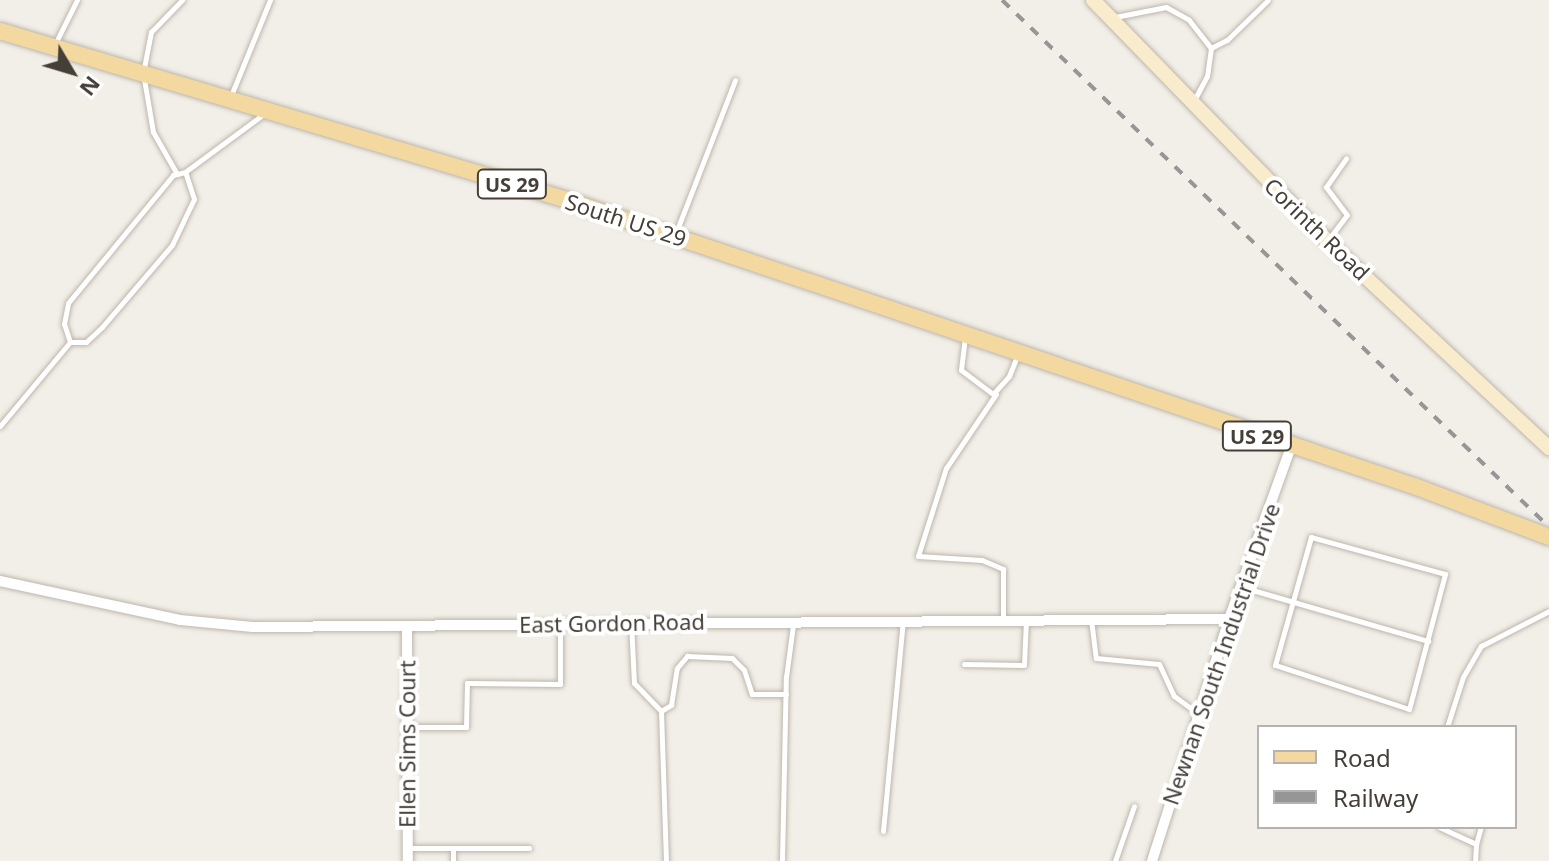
<!DOCTYPE html>
<style>
body{margin:0}
#map{position:relative;width:1549px;height:861px;overflow:hidden;background:#f2efe8;font-family:"Noto Sans",sans-serif}
div>[style]{position:absolute}
[style*='--x']{left:calc(var(--x)*1px);top:calc(var(--y)*1px);width:calc(var(--w)*1px);rotate:calc(var(--a)*1deg)}
.roads{filter:drop-shadow(0 0 2px #bdb6ac) drop-shadow(0 0 2px #bdb6ac)}
.lane>*{height:5px;margin:-2.5px;padding:0 2.5px;transform-origin:2.5px;border-radius:2.5px;background:#fff}
.street>*{height:10px;margin:-5px;padding:0 5px;transform-origin:5px;border-radius:5px;background:#fff}
.secondary>*{height:14px;margin:-7px;padding:0 7px;transform-origin:7px;border-radius:7px;background:#f9eccc}
.primary>*{height:16px;margin:-8px;padding:0 8px;transform-origin:8px;border-radius:8px;background:#f3d9a0}
.rail>*{height:4px;margin-top:-2px;transform-origin:0;background:repeating-linear-gradient(90deg,#969696 0 10px,transparent 0 20px)}
span{translate:-50% -50%;white-space:nowrap;text-align:center;line-height:1.15;-webkit-text-stroke:8px #fff;paint-order:stroke}
.shield-label span{padding:2px 6px;background:#fff;border:2px solid;border-radius:6px;-webkit-text-stroke-width:0}
.shield-label{font-size:20px;color:#453f38;font-weight:700}
.street-label{font-size:22px;color:#453f38}
.legend{position:absolute;left:1257px;top:725px;width:260px;height:104px;box-sizing:border-box;background:#fff;border:2px solid #b5b2af;margin:0;padding:10px 14px;list-style:none;font-size:24px;color:#453f38}
.legend li{display:flex;align-items:center;gap:16px;height:40px}
.legend b{width:40px;border:2px solid #b5b2af}
.north{position:absolute;left:32px;top:32px;width:80px;height:80px;-webkit-text-stroke:6px #fff;paint-order:stroke;rotate:128deg;font-size:22px;font-weight:700;line-height:32px;text-align:center;color:#453f38}
.north::after{content:'';display:block;margin:auto;width:28px;height:36px;background:#453f38;clip-path:polygon(50% 0,100% 100%,50% 72%,0 100%)}
</style>
<div id="map">
<div class="roads">
<div class="lane">
<div style="--x:1115;--y:17;--w:52;--a:-11.1"></div>
<div style="--x:1166;--y:7;--w:26;--a:29"></div>
<div style="--x:1189;--y:20;--w:36;--a:52"></div>
<div style="--x:1211;--y:48;--w:28;--a:98"></div>
<div style="--x:1207;--y:76;--w:26;--a:118"></div>
<div style="--x:56;--y:42;--w:47;--a:-63.4"></div>
<div style="--x:1211;--y:48;--w:18;--a:-27"></div>
<div style="--x:1227;--y:40;--w:57;--a:-44.3"></div>
<div style="--x:230;--y:98;--w:106;--a:-67.8"></div>
<div style="--x:177;--y:174;--w:48;--a:-119.7"></div>
<div style="--x:153;--y:132;--w:60;--a:-99.6"></div>
<div style="--x:143;--y:73;--w:42;--a:-79"></div>
<div style="--x:151;--y:32;--w:45;--a:-45.9"></div>
<div style="--x:675;--y:235;--w:166;--a:-68.8"></div>
<div style="--x:1328;--y:240;--w:31;--a:-53"></div>
<div style="--x:1347;--y:215;--w:35;--a:-127"></div>
<div style="--x:1326;--y:187;--w:35;--a:-55"></div>
<div style="--x:965;--y:337;--w:33;--a:97"></div>
<div style="--x:961;--y:370;--w:40;--a:37"></div>
<div style="--x:993;--y:394;--w:24;--a:-48"></div>
<div style="--x:1009;--y:376;--w:24;--a:-68"></div>
<div style="--x:70;--y:342;--w:19;--a:-108"></div>
<div style="--x:64;--y:324;--w:21;--a:-79"></div>
<div style="--x:68;--y:303;--w:166;--a:-50.6"></div>
<div style="--x:173;--y:175;--w:12;--a:-14"></div>
<div style="--x:996;--y:394;--w:89;--a:124"></div>
<div style="--x:946;--y:468;--w:92;--a:107.7"></div>
<div style="--x:918;--y:556;--w:64;--a:3.6"></div>
<div style="--x:982;--y:560;--w:23;--a:23"></div>
<div style="--x:1003;--y:569;--w:49;--a:90"></div>
<div style="--x:0;--y:426;--w:109;--a:-50.2"></div>
<div style="--x:70;--y:342;--w:16;--a:0"></div>
<div style="--x:86;--y:342;--w:22;--a:-43"></div>
<div style="--x:102;--y:327;--w:108;--a:-49.5"></div>
<div style="--x:172;--y:245;--w:51;--a:-64.4"></div>
<div style="--x:194;--y:199;--w:28;--a:-108"></div>
<div style="--x:185;--y:172;--w:99;--a:-36.4"></div>
<div style="--x:1311;--y:537;--w:139;--a:15.4"></div>
<div style="--x:1445;--y:574;--w:140;--a:104.9"></div>
<div style="--x:1409;--y:709;--w:141;--a:-161.8"></div>
<div style="--x:1275;--y:665;--w:133;--a:-74.3"></div>
<div style="--x:1242;--y:587;--w:194;--a:16.2"></div>
<div style="--x:1091;--y:619;--w:39;--a:83"></div>
<div style="--x:1096;--y:658;--w:63;--a:5.4"></div>
<div style="--x:1159;--y:664;--w:35;--a:65"></div>
<div style="--x:1174;--y:696;--w:31;--a:36"></div>
<div style="--x:631;--y:622;--w:61;--a:87.2"></div>
<div style="--x:634;--y:683;--w:39;--a:46"></div>
<div style="--x:661;--y:711;--w:150;--a:88.1"></div>
<div style="--x:964;--y:664;--w:60;--a:1"></div>
<div style="--x:1024;--y:665;--w:46;--a:-87.5"></div>
<div style="--x:661;--y:711;--w:12;--a:-31"></div>
<div style="--x:671;--y:705;--w:37;--a:-81"></div>
<div style="--x:677;--y:668;--w:16;--a:-50"></div>
<div style="--x:687;--y:656;--w:45;--a:2.5"></div>
<div style="--x:732;--y:658;--w:17;--a:45"></div>
<div style="--x:744;--y:670;--w:25;--a:72"></div>
<div style="--x:752;--y:694;--w:34;--a:0"></div>
<div style="--x:407;--y:727;--w:59;--a:0"></div>
<div style="--x:466;--y:727;--w:44;--a:-88.7"></div>
<div style="--x:467;--y:683;--w:93;--a:0.6"></div>
<div style="--x:560;--y:684;--w:59;--a:-90"></div>
<div style="--x:1447;--y:727;--w:52;--a:-72.3"></div>
<div style="--x:1463;--y:677;--w:36;--a:-60"></div>
<div style="--x:1481;--y:646;--w:76;--a:-27.2"></div>
<div style="--x:1439;--y:827;--w:41;--a:24.7"></div>
<div style="--x:1476;--y:844;--w:17;--a:93"></div>
<div style="--x:883;--y:831;--w:212;--a:-84.6"></div>
<div style="--x:1476;--y:844;--w:18;--a:-74"></div>
<div style="--x:409;--y:848;--w:120;--a:0"></div>
<div style="--x:453;--y:861;--w:13;--a:-90"></div>
<div style="--x:782;--y:861;--w:184;--a:-88.8"></div>
<div style="--x:786;--y:677;--w:52;--a:-82.3"></div>
<div style="--x:1115;--y:861;--w:58;--a:-70.9"></div>
</div>
<div class="street">
<div style="--x:0;--y:581;--w:184;--a:12.2"></div>
<div style="--x:180;--y:620;--w:73;--a:5.5"></div>
<div style="--x:253;--y:627;--w:976;--a:-0.47"></div>
<div style="--x:407;--y:626;--w:235;--a:89.8"></div>
<div style="--x:1152;--y:861;--w:254;--a:-72.3"></div>
<div style="--x:1229;--y:619;--w:183;--a:-70.2"></div>
</div>
<div class="secondary">
<div style="--x:1093;--y:0;--w:336;--a:45.8"></div>
<div style="--x:1327;--y:241;--w:304;--a:43"></div>
</div>
<div class="primary">
<div style="--x:0;--y:31;--w:588;--a:16.59"></div>
<div style="--x:564;--y:199;--w:900;--a:18.66"></div>
<div style="--x:1417;--y:487;--w:141;--a:20.7"></div>
</div>
</div>
<div class="rail">
<div style="--x:1002;--y:0;--w:760;--a:43.93"></div>
</div>
<div class="shield-label">
<span style="left:512px;top:184px">US 29</span>
<span style="left:1257px;top:436px">US 29</span>
</div>
<div class="street-label">
<span style="left:626px;top:220px;rotate:18deg">South US 29</span>
<span style="left:1317px;top:229px;rotate:44deg">Corinth Road</span>
<span style="left:612px;top:623px;rotate:-1deg">East Gordon Road</span>
<span style="left:1221px;top:654px;rotate:-71deg">Newnan South Industrial Drive</span>
<span style="left:407px;top:744px;rotate:-90deg">Ellen Sims Court</span>
</div>
<ul class="legend">
<li><b style="height:10px;background:#f3d9a0"></b>Road</li>
<li><b style="height:10px;background:#969696"></b>Railway</li>
</ul>
<div class="north">N</div>
</div>
